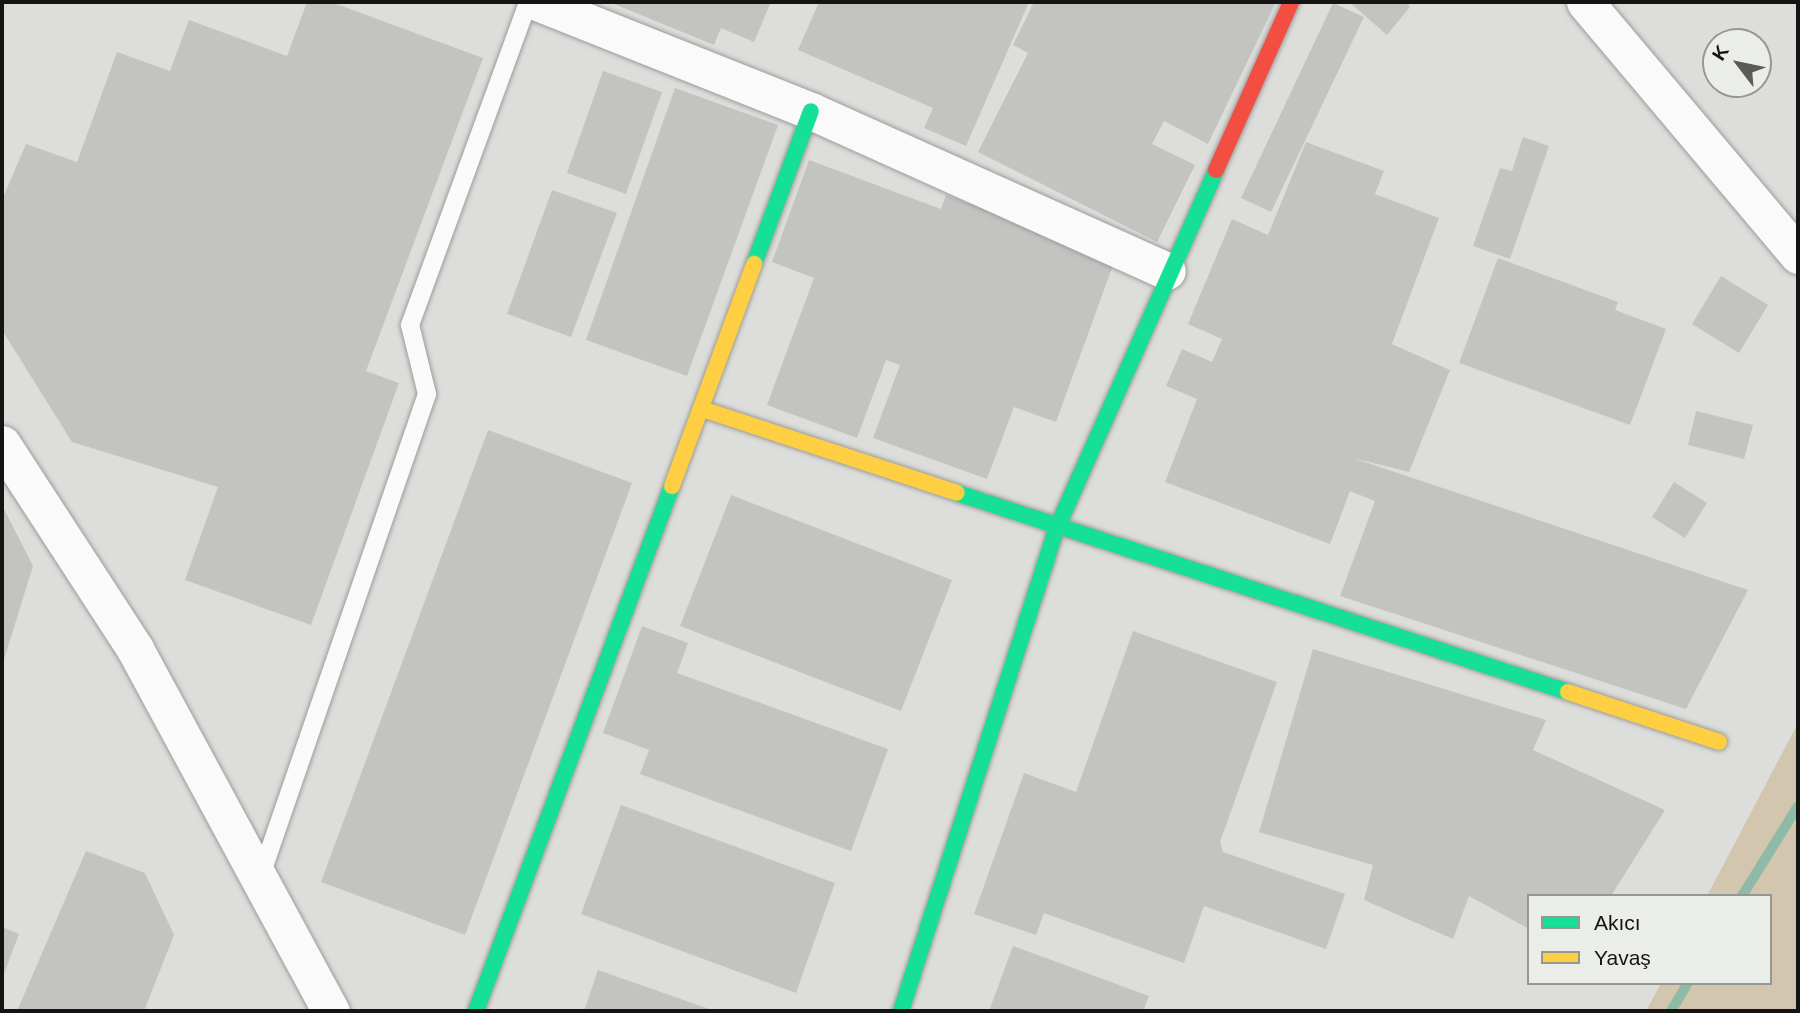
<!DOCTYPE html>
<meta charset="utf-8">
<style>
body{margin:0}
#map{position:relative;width:1800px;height:1013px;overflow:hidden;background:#dddedb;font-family:Arial,sans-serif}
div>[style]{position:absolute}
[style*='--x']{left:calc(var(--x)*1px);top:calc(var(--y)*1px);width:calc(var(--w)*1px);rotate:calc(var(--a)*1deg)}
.green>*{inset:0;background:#d2c6ae}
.stream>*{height:10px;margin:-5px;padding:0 5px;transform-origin:5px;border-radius:5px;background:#8ebaa7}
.building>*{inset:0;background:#c3c4c1}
.roads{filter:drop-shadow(0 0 2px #9c9c9a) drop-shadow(0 0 2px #9c9c9a)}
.lane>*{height:18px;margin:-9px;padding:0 9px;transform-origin:9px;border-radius:9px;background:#fafafa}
.street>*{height:37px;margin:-18.5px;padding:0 18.5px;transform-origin:18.5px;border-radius:18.5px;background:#fafafa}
.fast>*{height:16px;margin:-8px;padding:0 8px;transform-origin:8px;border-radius:8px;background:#16e098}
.slow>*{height:16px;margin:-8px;padding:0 8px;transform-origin:8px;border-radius:8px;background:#ffcf43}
.jam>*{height:16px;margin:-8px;padding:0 8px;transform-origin:8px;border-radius:8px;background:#f24e42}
span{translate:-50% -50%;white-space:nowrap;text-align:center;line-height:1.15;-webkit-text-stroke:7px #ebede8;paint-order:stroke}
.frame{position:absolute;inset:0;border:4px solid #141513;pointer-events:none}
.legend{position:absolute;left:1527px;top:894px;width:245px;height:91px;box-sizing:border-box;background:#ebede8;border:2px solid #959793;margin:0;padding:9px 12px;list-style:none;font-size:21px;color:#141513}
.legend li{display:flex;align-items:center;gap:14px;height:35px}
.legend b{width:35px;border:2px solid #959793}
.north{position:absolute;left:1702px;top:28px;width:70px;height:70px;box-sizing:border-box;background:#ebede8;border:2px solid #959793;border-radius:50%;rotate:302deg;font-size:19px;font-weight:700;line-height:28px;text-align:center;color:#141513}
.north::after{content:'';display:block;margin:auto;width:24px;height:32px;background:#5a5b59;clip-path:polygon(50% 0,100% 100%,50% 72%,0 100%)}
</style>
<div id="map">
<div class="green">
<div style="clip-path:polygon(1798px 723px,1798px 1011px,1646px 1011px,1661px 983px,1770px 983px,1770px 896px,1707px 896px)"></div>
</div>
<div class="stream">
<div style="--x:1742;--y:896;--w:106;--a:-58.1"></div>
<div style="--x:1671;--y:1011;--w:33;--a:-59"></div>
</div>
<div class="building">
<div style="clip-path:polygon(307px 2px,331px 2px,483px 58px,366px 371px,399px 383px,311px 625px,185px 580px,218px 487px,72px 442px,2px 330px,2px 200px,26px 144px,77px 162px,117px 52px,170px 71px,189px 20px,287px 56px)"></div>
<div style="clip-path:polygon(609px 2px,771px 2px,754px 42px,721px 28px,714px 45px)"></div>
<div style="clip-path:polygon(819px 2px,1029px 2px,966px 146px,924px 128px,933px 108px,798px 50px)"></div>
<div style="clip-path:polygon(1034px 2px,1276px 2px,1208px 144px,1164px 121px,1152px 144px,1195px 165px,1157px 242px,978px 152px,1028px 53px,1013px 45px)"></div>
<div style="clip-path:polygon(1349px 2px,1407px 2px,1410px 7px,1387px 35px)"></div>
<div style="clip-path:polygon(1333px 3px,1364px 17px,1271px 212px,1241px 198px)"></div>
<div style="clip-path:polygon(603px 71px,662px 92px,626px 194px,567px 173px)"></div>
<div style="clip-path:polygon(675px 88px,778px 125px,687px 376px,586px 340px)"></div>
<div style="clip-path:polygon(1523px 137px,1549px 146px,1510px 259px,1473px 246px,1500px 168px,1512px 171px)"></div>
<div style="clip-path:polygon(1306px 142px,1384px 171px,1375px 194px,1439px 218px,1392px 344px,1450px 370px,1409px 472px,1353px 458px,1748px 590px,1686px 709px,1340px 596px,1375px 501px,1350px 491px,1330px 544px,1165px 482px,1197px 399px,1166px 386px,1182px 349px,1212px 362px,1222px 339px,1188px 324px,1232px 219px,1268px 235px)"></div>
<div style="clip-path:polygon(809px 160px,941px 209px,946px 195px,1116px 257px,1056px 422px,1014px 407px,987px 479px,873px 438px,900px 365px,886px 360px,857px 438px,767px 405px,814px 278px,772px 262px)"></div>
<div style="clip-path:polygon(552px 190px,617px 213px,571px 337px,507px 314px)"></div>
<div style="clip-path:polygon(1498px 258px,1618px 302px,1615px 310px,1666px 329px,1630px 425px,1459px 363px)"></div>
<div style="clip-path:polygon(1721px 276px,1768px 305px,1739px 353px,1692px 324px)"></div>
<div style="clip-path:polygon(1696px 411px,1753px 425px,1744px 459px,1688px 445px)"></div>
<div style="clip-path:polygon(488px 430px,632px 483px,465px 935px,321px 882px)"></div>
<div style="clip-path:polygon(1674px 482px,1707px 503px,1685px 538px,1652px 517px)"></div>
<div style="clip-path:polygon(731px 495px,952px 580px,901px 711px,680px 626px)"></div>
<div style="clip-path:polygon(2px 505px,33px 566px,2px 666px)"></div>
<div style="clip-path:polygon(642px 626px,688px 643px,677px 673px,888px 749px,851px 851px,640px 774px,649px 750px,603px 733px)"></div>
<div style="clip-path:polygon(1133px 631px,1277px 682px,1220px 842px,1223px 852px,1345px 894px,1326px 949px,1204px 906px,1184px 963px,1044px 913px,1036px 935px,974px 914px,1024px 773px,1076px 792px)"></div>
<div style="clip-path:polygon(1313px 649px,1546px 720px,1533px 750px,1665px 810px,1611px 896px,1529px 896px,1529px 929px,1469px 896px,1453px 939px,1364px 900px,1373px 865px,1259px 832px)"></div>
<div style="clip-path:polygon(621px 805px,835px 883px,796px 993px,581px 914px)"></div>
<div style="clip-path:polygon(86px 851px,145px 873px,174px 935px,144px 1011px,17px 1011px)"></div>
<div style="clip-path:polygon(2px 927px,19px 934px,2px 979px)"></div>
<div style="clip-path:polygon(1013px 946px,1149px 996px,1143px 1011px,989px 1011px)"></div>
<div style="clip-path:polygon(598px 970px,715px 1011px,584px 1011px)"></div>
</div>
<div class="roads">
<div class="lane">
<div style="--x:260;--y:878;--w:512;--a:-70.96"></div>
<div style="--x:427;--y:394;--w:71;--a:-103.8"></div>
<div style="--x:410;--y:325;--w:344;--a:-69.9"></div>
</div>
<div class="street">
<div style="--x:537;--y:2;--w:295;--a:21.7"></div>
<div style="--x:811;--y:111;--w:390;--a:24.2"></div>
<div style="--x:1585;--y:2;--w:331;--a:49.9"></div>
<div style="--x:2;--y:444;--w:244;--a:57"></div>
<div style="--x:135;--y:649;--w:412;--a:61.6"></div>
</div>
<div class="fast">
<div style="--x:754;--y:264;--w:163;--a:-69.6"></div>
<div style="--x:957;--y:493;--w:643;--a:18.04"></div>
<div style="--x:476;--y:1011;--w:560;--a:-69.53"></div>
<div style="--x:901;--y:1011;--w:505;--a:-72.14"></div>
<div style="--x:1056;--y:530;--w:394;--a:-66"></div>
</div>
<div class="slow">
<div style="--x:702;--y:409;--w:268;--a:18.2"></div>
<div style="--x:672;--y:486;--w:237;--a:-69.7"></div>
<div style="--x:1568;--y:692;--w:159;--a:18.3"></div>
</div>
<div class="jam">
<div style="--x:1216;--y:170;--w:184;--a:-65.9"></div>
</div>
</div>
<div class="frame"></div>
<ul class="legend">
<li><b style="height:9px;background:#16e098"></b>Akıcı</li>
<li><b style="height:9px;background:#ffcf43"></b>Yavaş</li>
</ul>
<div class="north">K</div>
</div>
